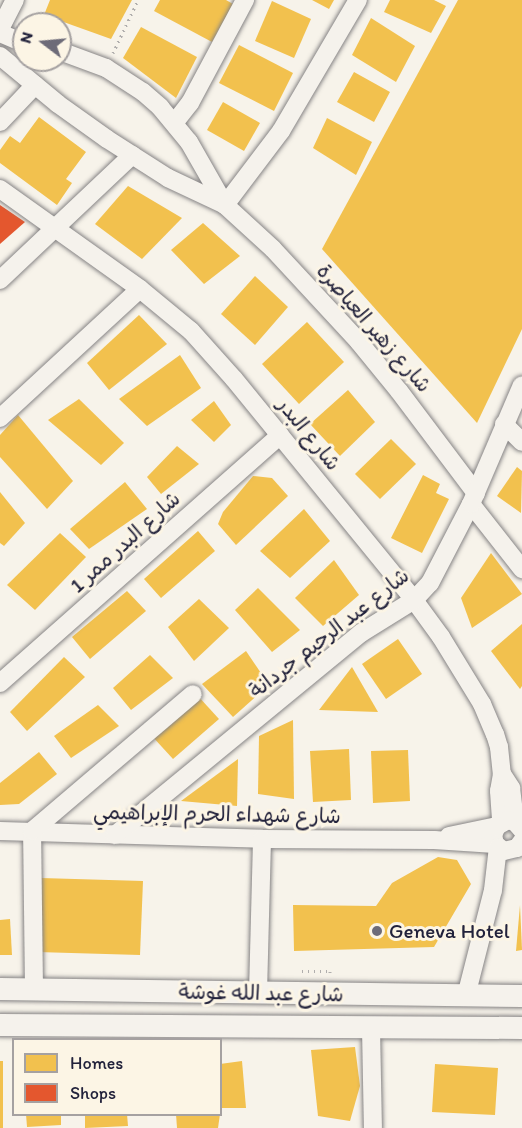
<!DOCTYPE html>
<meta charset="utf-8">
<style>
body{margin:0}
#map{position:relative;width:522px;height:1128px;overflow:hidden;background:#f7f3ea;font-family:Itim,"Playpen Sans Arabic",sans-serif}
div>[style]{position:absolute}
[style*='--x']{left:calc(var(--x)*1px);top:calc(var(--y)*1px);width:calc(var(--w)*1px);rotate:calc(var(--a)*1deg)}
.homes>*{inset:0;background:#f2c14e}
.shops>*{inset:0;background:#e4572e}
.path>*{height:3px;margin-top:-1.5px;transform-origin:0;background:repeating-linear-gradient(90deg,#b0aead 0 1.5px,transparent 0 6px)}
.roads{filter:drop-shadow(0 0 2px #868485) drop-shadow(0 0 2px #868485)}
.minor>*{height:18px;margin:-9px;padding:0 9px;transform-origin:9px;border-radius:9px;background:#f5f2ec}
.major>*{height:22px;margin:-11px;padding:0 11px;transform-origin:11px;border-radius:11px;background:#f5f2ec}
.dots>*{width:16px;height:16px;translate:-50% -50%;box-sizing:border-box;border:3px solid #fcf5e5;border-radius:50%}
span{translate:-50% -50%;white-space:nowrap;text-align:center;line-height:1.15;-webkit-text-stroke:6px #fcf5e5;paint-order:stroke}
.street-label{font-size:21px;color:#22223b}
.poi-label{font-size:21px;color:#22223b}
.left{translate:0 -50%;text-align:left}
.legend{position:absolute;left:12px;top:1038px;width:210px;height:78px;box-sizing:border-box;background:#fcf5e5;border:2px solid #a5a1a1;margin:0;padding:8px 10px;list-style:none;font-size:18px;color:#22223b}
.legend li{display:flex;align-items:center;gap:12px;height:30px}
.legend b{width:30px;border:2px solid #a5a1a1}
.north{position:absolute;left:12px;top:12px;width:60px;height:60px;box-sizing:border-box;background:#fcf5e5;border:2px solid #a5a1a1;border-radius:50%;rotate:286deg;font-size:16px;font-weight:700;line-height:24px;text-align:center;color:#22223b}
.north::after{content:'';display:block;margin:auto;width:21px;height:27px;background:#6d6b78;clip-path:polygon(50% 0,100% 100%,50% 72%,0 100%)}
</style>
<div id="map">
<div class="homes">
<div style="clip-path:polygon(50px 0,132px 0,111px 39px,44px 15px)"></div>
<div style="clip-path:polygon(160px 0,226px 0,233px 4px,212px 42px,154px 11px)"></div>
<div style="clip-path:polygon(312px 0,334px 0,329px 9px)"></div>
<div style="clip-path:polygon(390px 0,434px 0,446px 6px,431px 33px,384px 12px)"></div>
<div style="clip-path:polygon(458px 0,522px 0,522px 329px,477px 423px,322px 249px)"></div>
<div style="clip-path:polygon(272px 1px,311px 19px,294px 58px,255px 41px)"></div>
<div style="clip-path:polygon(371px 18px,415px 46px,396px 82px,352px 55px)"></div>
<div style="clip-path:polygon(141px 27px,197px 57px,176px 98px,123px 58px)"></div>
<div style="clip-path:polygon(239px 45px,293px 73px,274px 111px,219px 83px)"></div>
<div style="clip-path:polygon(354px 72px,390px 92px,374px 122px,337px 102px)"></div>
<div style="clip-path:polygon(223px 102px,260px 123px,244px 151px,207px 130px)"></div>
<div style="clip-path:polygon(39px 117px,86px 152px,66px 179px,72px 183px,57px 205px,0 163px,0 150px,10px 136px,20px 143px)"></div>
<div style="clip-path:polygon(327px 118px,372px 142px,356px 175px,313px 148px)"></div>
<div style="clip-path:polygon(128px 186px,182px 218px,142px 259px,95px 224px)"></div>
<div style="clip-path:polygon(203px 223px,240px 256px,204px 284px,171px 250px)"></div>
<div style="clip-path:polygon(255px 276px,288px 307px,255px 345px,221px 314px)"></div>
<div style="clip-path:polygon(139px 315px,167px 344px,109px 390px,87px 363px)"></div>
<div style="clip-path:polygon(307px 322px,344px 362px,299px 404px,262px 364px)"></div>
<div style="clip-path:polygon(180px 355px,201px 388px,147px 426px,119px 399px)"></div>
<div style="clip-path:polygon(348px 390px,375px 422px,340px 456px,310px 424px)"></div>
<div style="clip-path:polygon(79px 399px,124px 443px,101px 465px,48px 420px)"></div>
<div style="clip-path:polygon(214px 401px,231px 425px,214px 442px,191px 420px)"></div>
<div style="clip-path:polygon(18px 415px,73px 481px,47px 509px,0 457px,0 435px)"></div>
<div style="clip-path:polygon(391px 439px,416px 464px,380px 499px,355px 474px)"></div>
<div style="clip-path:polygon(177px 446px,199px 464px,161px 494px,147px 477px)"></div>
<div style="clip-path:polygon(517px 467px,522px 471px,521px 513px,497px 496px)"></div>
<div style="clip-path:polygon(423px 475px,440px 484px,436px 493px,449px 499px,422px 553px,391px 538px)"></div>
<div style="clip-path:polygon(253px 476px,272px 478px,288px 496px,236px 545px,218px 524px,223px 512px)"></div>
<div style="clip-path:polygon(125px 482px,147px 509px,89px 549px,70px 529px)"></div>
<div style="clip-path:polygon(0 492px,25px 523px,4px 546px,0 543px)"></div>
<div style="clip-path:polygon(304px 509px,330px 541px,290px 578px,260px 551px)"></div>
<div style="clip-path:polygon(198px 531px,215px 551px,161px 598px,144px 579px)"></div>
<div style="clip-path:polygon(60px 533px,86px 557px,35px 610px,7px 585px)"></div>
<div style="clip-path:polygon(491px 553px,522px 594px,472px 628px,461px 598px)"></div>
<div style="clip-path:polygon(334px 560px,359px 595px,323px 626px,295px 598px)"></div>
<div style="clip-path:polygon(258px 588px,300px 630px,272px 652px,235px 610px)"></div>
<div style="clip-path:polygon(127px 591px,146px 611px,90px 659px,72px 637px)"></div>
<div style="clip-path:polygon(199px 599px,229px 628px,194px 661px,168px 627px)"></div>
<div style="clip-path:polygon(522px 624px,522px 686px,520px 689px,491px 651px)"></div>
<div style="clip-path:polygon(398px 639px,422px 674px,386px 699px,362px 664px)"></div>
<div style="clip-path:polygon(246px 651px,269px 685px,233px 717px,202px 684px)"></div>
<div style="clip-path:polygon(150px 655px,173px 678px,131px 710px,113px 688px)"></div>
<div style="clip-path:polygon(64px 657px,85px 677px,27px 731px,10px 712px)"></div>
<div style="clip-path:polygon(352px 667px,378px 712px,319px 710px)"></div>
<div style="clip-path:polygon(198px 696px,219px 719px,173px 759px,151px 735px)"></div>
<div style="clip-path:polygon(98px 705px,119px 726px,71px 758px,54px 736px)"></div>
<div style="clip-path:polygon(293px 720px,294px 799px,258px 794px,259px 736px)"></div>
<div style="clip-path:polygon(349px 749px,351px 800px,313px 802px,310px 751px)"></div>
<div style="clip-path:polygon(408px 750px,410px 801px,373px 803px,371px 751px)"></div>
<div style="clip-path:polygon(39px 752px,57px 774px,19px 804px,0 805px,0 783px)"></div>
<div style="clip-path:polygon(238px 759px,237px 806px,181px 801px)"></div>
<div style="clip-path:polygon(438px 857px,457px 860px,471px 884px,434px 947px,294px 951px,293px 905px,376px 906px,392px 883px)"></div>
<div style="clip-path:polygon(41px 878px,143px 881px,140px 955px,37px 952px)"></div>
<div style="clip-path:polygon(520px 905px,522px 950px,516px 951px)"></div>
<div style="clip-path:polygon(10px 919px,12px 955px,0 955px,0 920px)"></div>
<div style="clip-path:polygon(355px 1047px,360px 1086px,350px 1121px,318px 1116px,311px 1050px)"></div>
<div style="clip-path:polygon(0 1061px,3px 1061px,3px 1128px,0 1128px)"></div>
<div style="clip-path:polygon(242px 1061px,246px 1108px,220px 1108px,220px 1064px)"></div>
<div style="clip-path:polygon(435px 1064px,498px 1068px,495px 1115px,432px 1112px)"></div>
<div style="clip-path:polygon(26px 1114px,61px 1114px,61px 1125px,27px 1127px)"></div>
<div style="clip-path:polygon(85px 1114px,127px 1114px,128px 1126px,85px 1128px)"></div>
<div style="clip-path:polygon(176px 1114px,220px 1114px,218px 1128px,177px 1128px)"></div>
</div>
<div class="shops">
<div style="clip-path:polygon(0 205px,25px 222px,0 244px)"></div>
</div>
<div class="path">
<div style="--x:113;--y:53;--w:59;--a:-64.7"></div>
<div style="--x:302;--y:971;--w:28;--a:0"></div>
<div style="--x:330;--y:971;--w:3;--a:90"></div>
</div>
<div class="roads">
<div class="minor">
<div style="--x:0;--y:29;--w:33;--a:-63"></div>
<div style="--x:0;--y:33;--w:26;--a:23"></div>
<div style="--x:60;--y:51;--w:49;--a:20.3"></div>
<div style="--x:106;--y:68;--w:44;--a:33"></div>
<div style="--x:143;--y:92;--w:23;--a:41"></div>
<div style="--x:160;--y:107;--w:45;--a:50.4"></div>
<div style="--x:189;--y:142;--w:73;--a:60.3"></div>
<div style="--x:225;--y:205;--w:93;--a:-52.9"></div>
<div style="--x:281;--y:131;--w:152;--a:-59.6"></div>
<div style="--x:0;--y:56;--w:75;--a:39.6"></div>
<div style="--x:58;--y:104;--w:60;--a:35.5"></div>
<div style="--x:107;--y:139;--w:72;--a:32.6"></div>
<div style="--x:168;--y:178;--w:63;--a:25.3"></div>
<div style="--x:225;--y:205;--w:65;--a:42.5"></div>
<div style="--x:273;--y:249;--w:127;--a:47.2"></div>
<div style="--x:359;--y:342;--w:63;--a:50.8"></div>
<div style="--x:399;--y:391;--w:128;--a:53"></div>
<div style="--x:0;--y:122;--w:51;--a:-46.6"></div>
<div style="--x:175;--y:122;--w:24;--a:-52"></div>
<div style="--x:190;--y:103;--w:117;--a:-61.9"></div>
<div style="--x:0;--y:189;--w:172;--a:35.5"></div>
<div style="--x:140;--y:289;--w:66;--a:39.5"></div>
<div style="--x:191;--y:331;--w:64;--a:48.1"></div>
<div style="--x:234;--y:379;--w:285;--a:50.8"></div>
<div style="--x:414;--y:600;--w:46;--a:53.9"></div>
<div style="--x:441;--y:637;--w:79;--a:58.5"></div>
<div style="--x:482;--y:704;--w:33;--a:67"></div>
<div style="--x:495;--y:734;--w:14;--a:73"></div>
<div style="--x:499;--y:747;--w:27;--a:84"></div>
<div style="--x:502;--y:774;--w:17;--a:100"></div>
<div style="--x:499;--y:791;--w:31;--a:86"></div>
<div style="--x:0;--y:280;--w:182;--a:-43.4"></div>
<div style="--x:0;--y:418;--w:190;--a:-42.7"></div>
<div style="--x:504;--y:424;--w:25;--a:45"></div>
<div style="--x:471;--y:504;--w:83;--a:51.9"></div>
<div style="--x:0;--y:683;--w:374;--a:-41.5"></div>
<div style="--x:502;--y:774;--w:17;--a:57"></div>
<div style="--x:511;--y:788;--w:34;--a:83"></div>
<div style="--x:522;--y:830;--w:11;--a:-131"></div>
<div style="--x:515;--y:822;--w:7;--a:-164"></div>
<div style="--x:508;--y:820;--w:13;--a:151"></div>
<div style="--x:497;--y:826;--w:10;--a:114"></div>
<div style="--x:493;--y:835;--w:9;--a:77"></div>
<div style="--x:495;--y:844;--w:11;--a:38"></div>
<div style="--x:504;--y:851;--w:13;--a:-13"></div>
<div style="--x:517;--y:848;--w:9;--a:-54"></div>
<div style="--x:0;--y:831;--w:262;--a:1.7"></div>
<div style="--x:262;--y:839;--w:172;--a:0.3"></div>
<div style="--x:434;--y:840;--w:61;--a:3.8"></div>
<div style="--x:115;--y:835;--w:318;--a:-39.4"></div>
<div style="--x:361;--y:633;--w:62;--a:-31.9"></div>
<div style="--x:414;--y:600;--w:23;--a:-47"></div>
<div style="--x:430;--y:583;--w:89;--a:-62.6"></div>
<div style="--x:471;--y:504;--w:129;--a:-66.8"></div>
<div style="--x:449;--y:836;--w:49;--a:-11.8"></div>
<div style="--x:34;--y:989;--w:158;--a:-90.7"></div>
<div style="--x:32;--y:831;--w:211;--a:-40.4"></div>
<div style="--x:258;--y:993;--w:154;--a:-88.5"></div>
<div style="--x:466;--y:996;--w:109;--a:-75.7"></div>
<div style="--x:493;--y:890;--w:43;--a:-83.4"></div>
<div style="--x:371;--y:1028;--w:100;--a:88.9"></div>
</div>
<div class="major">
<div style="--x:0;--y:989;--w:522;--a:0.77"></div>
<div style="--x:0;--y:1025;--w:522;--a:0.33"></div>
</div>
</div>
<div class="dots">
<div style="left:377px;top:931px;background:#6d6b78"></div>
</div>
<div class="street-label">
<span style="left:374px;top:328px;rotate:49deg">شارع زهير العياصرة</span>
<span style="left:309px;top:434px;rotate:51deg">شارع البدر</span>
<span style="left:125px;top:542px;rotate:-42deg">شارع البدر ممر 1</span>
<span style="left:329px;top:633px;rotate:-38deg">شارع عبد الرحيم جردانة</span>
<span style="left:217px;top:814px;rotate:1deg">شارع شهداء الحرم الإبراهيمي</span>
<span style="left:261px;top:993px;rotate:1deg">شارع عبد الله غوشة</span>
</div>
<div class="poi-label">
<span class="left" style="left:389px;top:931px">Geneva Hotel</span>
</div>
<ul class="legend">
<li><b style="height:16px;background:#f2c14e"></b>Homes</li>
<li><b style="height:16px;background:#e4572e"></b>Shops</li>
</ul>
<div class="north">N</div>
</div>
